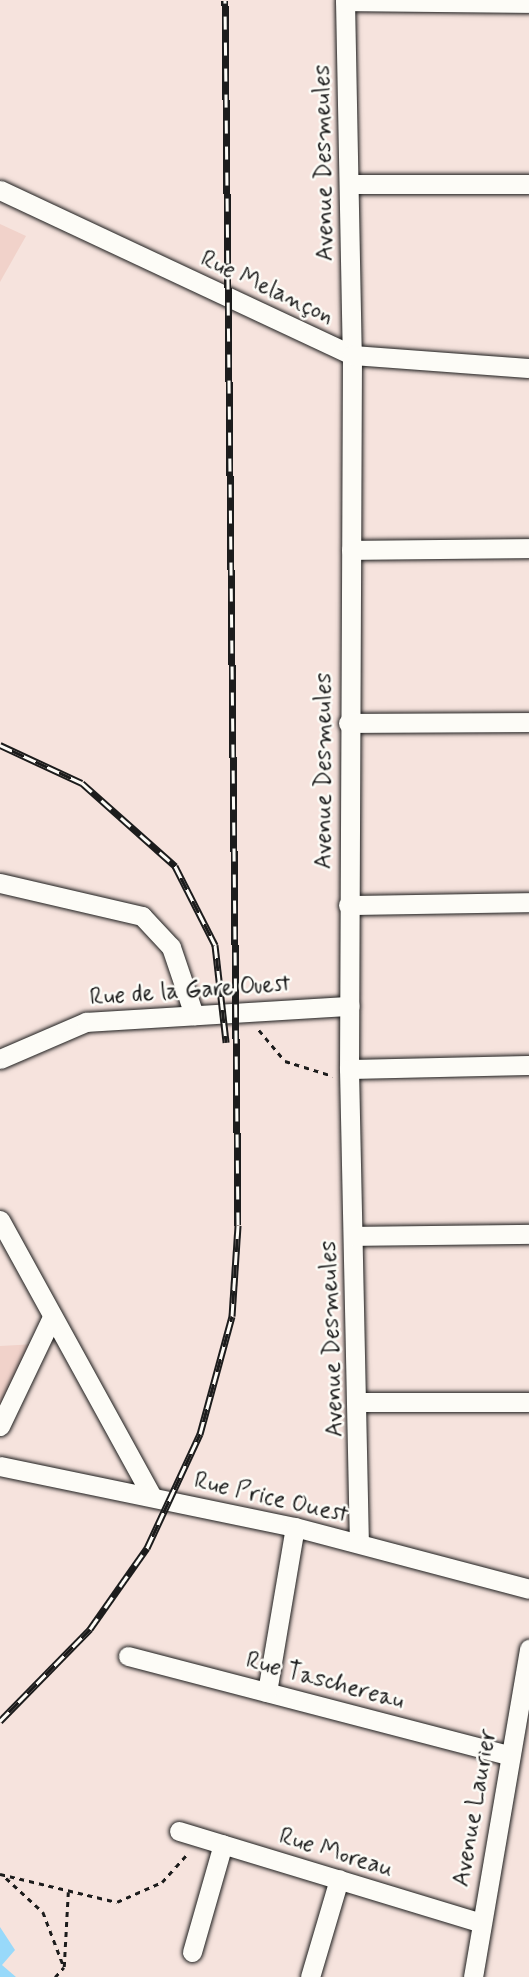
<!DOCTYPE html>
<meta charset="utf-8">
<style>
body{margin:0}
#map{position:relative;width:529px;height:1977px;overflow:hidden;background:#f6e3dd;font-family:Mynerve,sans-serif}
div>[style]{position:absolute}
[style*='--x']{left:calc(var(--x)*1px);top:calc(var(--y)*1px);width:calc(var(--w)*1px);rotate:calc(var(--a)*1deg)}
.built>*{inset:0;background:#f1d2ca}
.water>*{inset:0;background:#98d9fa}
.path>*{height:2.5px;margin-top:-1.25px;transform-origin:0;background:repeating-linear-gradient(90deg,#1c1c1c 0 5px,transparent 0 10px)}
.roads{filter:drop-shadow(0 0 2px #1c1c1c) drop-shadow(0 0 2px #1c1c1c)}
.minor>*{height:19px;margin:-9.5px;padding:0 9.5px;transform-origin:9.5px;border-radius:9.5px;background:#fdfcf7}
.rail>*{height:7px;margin-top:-3.5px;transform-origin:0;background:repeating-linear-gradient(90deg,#fdfcf7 0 13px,#1c1c1c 0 26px);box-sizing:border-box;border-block:2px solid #1c1c1c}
span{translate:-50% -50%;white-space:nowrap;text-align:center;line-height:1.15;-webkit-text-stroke:5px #fdfcf7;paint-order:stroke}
.street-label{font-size:24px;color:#1c1c1c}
</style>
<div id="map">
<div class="built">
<div style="clip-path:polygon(0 224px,26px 236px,0 282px)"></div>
<div style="clip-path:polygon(36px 1344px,0 1414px,0 1346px)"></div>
</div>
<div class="water">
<div style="clip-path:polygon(0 1927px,15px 1950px,2px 1965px,16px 1977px,0 1977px)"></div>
</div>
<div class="path">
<div style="--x:259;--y:1030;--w:40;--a:50"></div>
<div style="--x:285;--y:1061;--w:50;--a:17.4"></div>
<div style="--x:0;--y:1874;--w:120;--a:13.5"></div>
<div style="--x:117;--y:1902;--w:49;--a:-24"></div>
<div style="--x:162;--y:1882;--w:40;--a:-48"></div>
<div style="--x:6;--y:1878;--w:50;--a:42.6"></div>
<div style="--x:43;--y:1912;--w:59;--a:69.1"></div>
<div style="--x:55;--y:1977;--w:13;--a:-48"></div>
<div style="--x:64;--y:1967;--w:75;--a:-86.9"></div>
</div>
<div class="roads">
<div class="minor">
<div style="--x:345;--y:0;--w:355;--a:88.9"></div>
<div style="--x:352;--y:355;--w:714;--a:90.24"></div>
<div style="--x:349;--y:1069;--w:474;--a:88.8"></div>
<div style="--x:345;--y:1;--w:184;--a:0.6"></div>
<div style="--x:350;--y:184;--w:179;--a:0"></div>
<div style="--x:0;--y:190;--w:389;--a:25.1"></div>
<div style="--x:352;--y:355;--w:177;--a:4.2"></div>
<div style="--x:351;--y:550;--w:178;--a:-0.6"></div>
<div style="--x:348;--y:723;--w:181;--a:-0.3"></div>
<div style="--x:0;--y:883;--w:146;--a:13.1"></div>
<div style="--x:142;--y:916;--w:42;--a:46.9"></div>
<div style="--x:171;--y:947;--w:72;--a:71.3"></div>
<div style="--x:348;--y:905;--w:181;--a:-0.9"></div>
<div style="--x:0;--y:1059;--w:94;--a:-23.3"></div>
<div style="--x:86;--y:1022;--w:264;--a:-3.5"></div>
<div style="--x:349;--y:1069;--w:180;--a:-1.3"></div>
<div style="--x:0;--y:1220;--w:314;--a:61.2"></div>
<div style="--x:354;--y:1236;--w:175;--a:-0.7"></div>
<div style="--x:360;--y:1402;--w:169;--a:0"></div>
<div style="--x:0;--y:1426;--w:121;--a:-64.5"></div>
<div style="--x:0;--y:1466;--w:301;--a:11.7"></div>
<div style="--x:295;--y:1527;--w:242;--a:14.8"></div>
<div style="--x:128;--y:1656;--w:394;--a:14.6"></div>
<div style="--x:267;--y:1692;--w:167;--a:-80.4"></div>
<div style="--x:179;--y:1831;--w:313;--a:16.9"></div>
<div style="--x:192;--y:1952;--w:112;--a:-74"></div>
<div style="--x:310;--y:1977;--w:102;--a:-73.5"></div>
<div style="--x:473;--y:1977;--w:333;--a:-80.3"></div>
</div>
</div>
<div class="rail">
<div style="--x:0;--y:745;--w:90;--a:24.9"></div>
<div style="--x:82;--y:783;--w:125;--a:41.7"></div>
<div style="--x:175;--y:866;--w:89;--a:63.1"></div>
<div style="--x:215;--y:945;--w:98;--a:83.5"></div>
<div style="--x:0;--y:1721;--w:129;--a:-45.6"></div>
<div style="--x:90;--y:1629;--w:99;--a:-54.9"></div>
<div style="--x:147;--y:1548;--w:126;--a:-65.1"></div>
<div style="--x:200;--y:1434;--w:122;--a:-74.8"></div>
<div style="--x:232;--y:1316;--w:91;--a:-86.2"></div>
<div style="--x:238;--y:1225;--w:1225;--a:-90.61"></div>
</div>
<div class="street-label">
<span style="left:324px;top:163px;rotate:-91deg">Avenue Desmeules</span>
<span style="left:267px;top:288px;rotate:25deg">Rue Melançon</span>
<span style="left:324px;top:771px;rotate:-90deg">Avenue Desmeules</span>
<span style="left:190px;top:991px;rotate:-4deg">Rue de la Gare Ouest</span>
<span style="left:332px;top:1339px;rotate:-92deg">Avenue Desmeules</span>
<span style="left:271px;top:1498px;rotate:13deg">Rue Price Ouest</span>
<span style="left:325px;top:1681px;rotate:15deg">Rue Taschereau</span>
<span style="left:475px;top:1808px;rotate:-80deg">Avenue Laurier</span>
<span style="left:336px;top:1853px;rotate:17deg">Rue Moreau</span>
</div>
</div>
